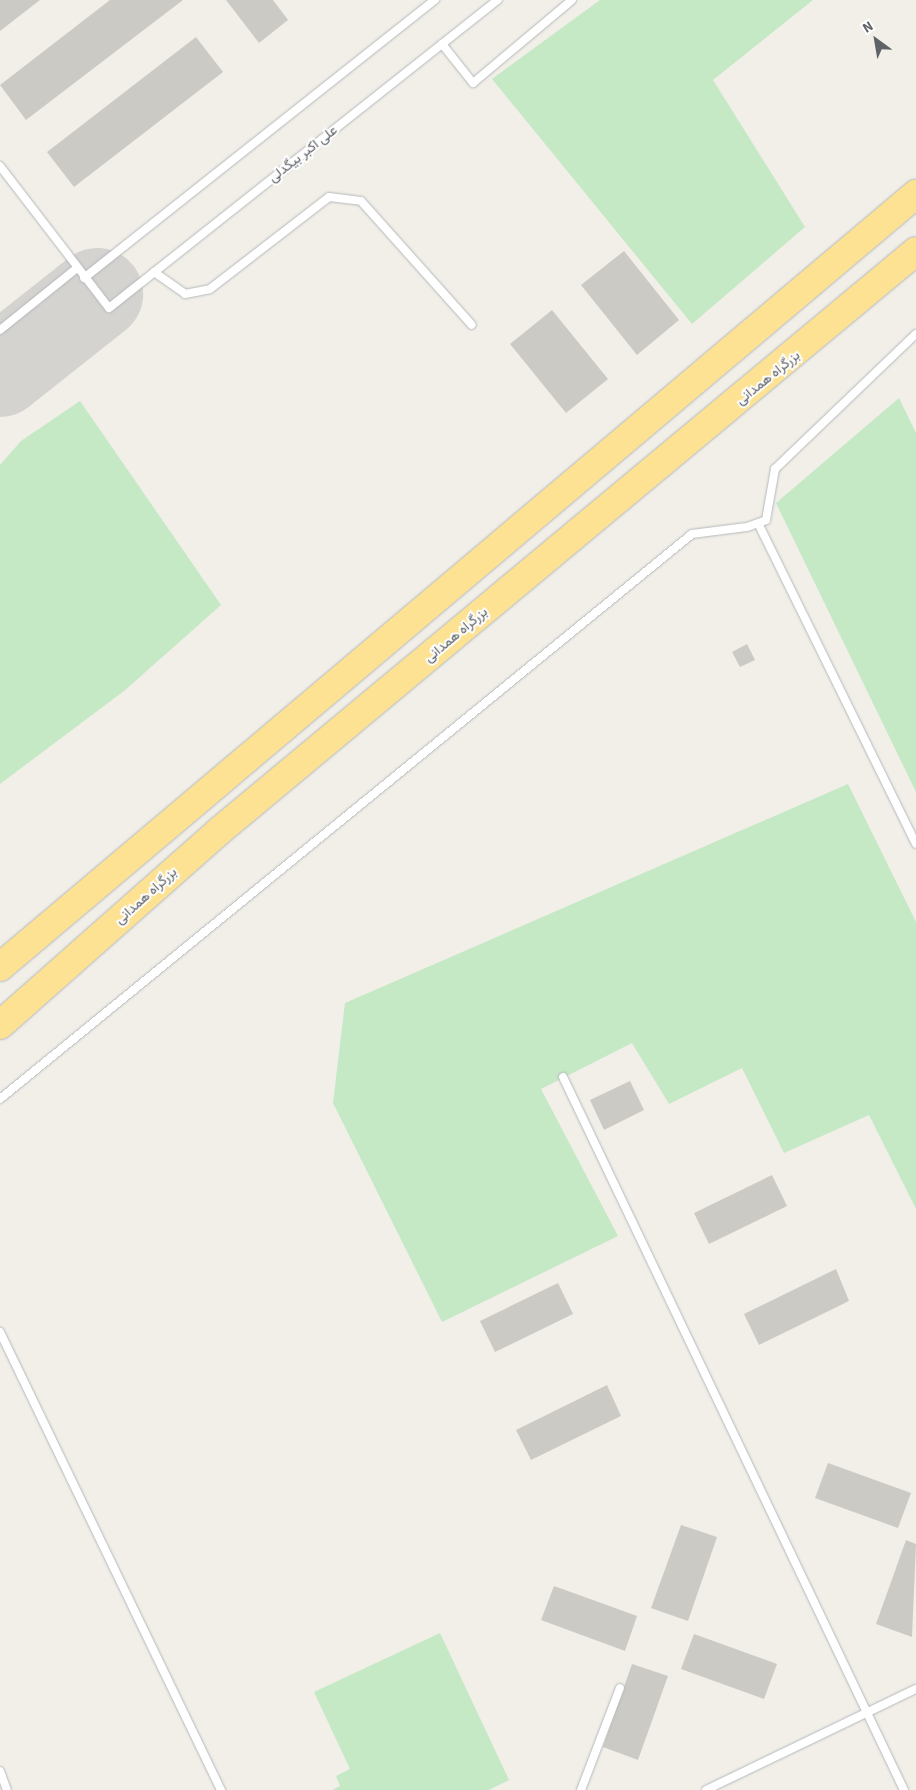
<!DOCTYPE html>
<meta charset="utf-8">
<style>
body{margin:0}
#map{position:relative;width:916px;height:1790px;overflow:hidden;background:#f1efe8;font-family:"Source Sans 3",Vazirmatn,sans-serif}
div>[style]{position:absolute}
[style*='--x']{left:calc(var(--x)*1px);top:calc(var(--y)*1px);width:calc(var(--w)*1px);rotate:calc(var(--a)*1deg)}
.green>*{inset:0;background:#c5e8c5}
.runway>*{height:92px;margin:-46px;padding:0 46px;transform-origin:46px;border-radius:46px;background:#d4d3d0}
.building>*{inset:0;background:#cccac5}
.roads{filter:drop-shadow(0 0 1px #b5b8bc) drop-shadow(0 0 1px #b5b8bc)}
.lane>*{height:8px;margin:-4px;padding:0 4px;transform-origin:4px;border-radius:4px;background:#fff}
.highway>*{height:28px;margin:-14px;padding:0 14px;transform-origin:14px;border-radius:14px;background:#fde293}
span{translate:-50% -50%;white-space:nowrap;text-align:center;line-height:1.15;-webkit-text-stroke:4px #fff;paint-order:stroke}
.street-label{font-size:14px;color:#5f6368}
.north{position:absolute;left:851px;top:15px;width:50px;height:50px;-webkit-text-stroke:4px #fff;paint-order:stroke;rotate:328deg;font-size:14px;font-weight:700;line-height:20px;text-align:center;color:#5f6368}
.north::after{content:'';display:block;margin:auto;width:18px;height:22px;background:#5f6368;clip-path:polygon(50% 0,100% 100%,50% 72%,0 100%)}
</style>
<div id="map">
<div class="green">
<div style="clip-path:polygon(600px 0,813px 0,713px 80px,805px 227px,692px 324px,492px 79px)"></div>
<div style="clip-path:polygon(899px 398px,916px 433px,916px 792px,776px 503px)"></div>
<div style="clip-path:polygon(80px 401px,221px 605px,124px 691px,0 784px,0 465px,21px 441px)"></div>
<div style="clip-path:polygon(848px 784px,916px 922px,916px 1209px,869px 1115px,784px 1153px,742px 1068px,669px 1104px,632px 1043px,541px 1089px,618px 1236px,442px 1322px,333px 1103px,345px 1003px)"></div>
<div style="clip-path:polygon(440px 1633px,509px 1780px,489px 1790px,332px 1790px,340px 1786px,336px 1776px,350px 1769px,314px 1692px)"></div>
</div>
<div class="runway">
<div style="--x:0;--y:371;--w:124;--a:-38.4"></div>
</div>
<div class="building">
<div style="clip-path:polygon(0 0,40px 0,0 31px)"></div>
<div style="clip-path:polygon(110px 0,183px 0,26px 120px,0 85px)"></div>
<div style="clip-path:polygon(226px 0,273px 0,288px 20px,259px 43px)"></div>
<div style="clip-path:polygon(196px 37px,223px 72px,74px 187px,47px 152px)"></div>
<div style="clip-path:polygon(624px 251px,679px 320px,637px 355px,581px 285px)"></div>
<div style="clip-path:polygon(552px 310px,608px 379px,566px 413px,510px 344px)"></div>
<div style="clip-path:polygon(747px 644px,755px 660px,740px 667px,732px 652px)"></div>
<div style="clip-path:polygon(630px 1081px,644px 1110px,604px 1130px,590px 1100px)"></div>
<div style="clip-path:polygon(772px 1175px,787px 1206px,709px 1244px,694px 1213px)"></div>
<div style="clip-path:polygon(836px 1269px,849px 1301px,759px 1345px,744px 1314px)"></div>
<div style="clip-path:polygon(558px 1283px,573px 1314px,495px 1352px,480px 1321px)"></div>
<div style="clip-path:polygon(607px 1385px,621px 1416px,531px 1460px,516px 1430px)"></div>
<div style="clip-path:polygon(828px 1463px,911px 1493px,898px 1528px,815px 1498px)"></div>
<div style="clip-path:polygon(681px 1525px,717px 1537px,688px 1621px,651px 1608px)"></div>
<div style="clip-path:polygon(906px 1540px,916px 1544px,912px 1637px,876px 1624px)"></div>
<div style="clip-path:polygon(554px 1586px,637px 1616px,625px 1651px,541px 1620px)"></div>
<div style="clip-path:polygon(694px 1634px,777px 1664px,764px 1699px,681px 1669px)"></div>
<div style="clip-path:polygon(632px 1664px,668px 1676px,638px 1760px,603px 1747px)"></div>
</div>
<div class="roads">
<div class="lane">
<div style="--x:442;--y:44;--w:50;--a:51.5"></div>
<div style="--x:473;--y:83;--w:129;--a:-40"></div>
<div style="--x:0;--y:166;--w:179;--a:52.5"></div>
<div style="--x:109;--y:308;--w:496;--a:-38.4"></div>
<div style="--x:154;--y:272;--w:38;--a:35"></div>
<div style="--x:185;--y:294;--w:25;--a:-11"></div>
<div style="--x:210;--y:289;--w:150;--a:-37.7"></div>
<div style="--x:329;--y:197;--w:32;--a:7"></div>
<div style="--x:361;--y:201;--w:166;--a:48.2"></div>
<div style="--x:84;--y:278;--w:448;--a:-38.4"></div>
<div style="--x:0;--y:330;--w:99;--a:-38.8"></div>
<div style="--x:760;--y:527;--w:353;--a:63.8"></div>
<div style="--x:563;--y:1077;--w:790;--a:64.44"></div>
<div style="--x:0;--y:1099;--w:893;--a:-39.23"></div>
<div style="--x:692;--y:534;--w:55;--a:-7.3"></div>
<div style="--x:747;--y:527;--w:20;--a:-20"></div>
<div style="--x:766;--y:520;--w:52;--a:-80"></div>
<div style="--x:775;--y:469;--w:195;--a:-43.8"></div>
<div style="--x:0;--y:1332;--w:509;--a:64.24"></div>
<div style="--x:0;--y:1771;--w:20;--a:70"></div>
<div style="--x:581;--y:1790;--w:109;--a:-69.1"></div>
<div style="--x:706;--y:1790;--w:233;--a:-25.7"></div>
</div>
<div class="highway">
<div style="--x:0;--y:967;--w:1199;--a:-40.16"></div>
<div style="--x:0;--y:1025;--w:291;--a:-41.5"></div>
<div style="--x:218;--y:832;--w:908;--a:-39.77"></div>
</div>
</div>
<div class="street-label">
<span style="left:303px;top:154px;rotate:-38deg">علی اکبر بیگدلی</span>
<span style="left:768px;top:378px;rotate:-39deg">بزرگراه همدانی</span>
<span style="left:456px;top:635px;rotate:-40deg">بزرگراه همدانی</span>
<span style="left:146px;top:896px;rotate:-42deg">بزرگراه همدانی</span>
</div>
<div class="north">N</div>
</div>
